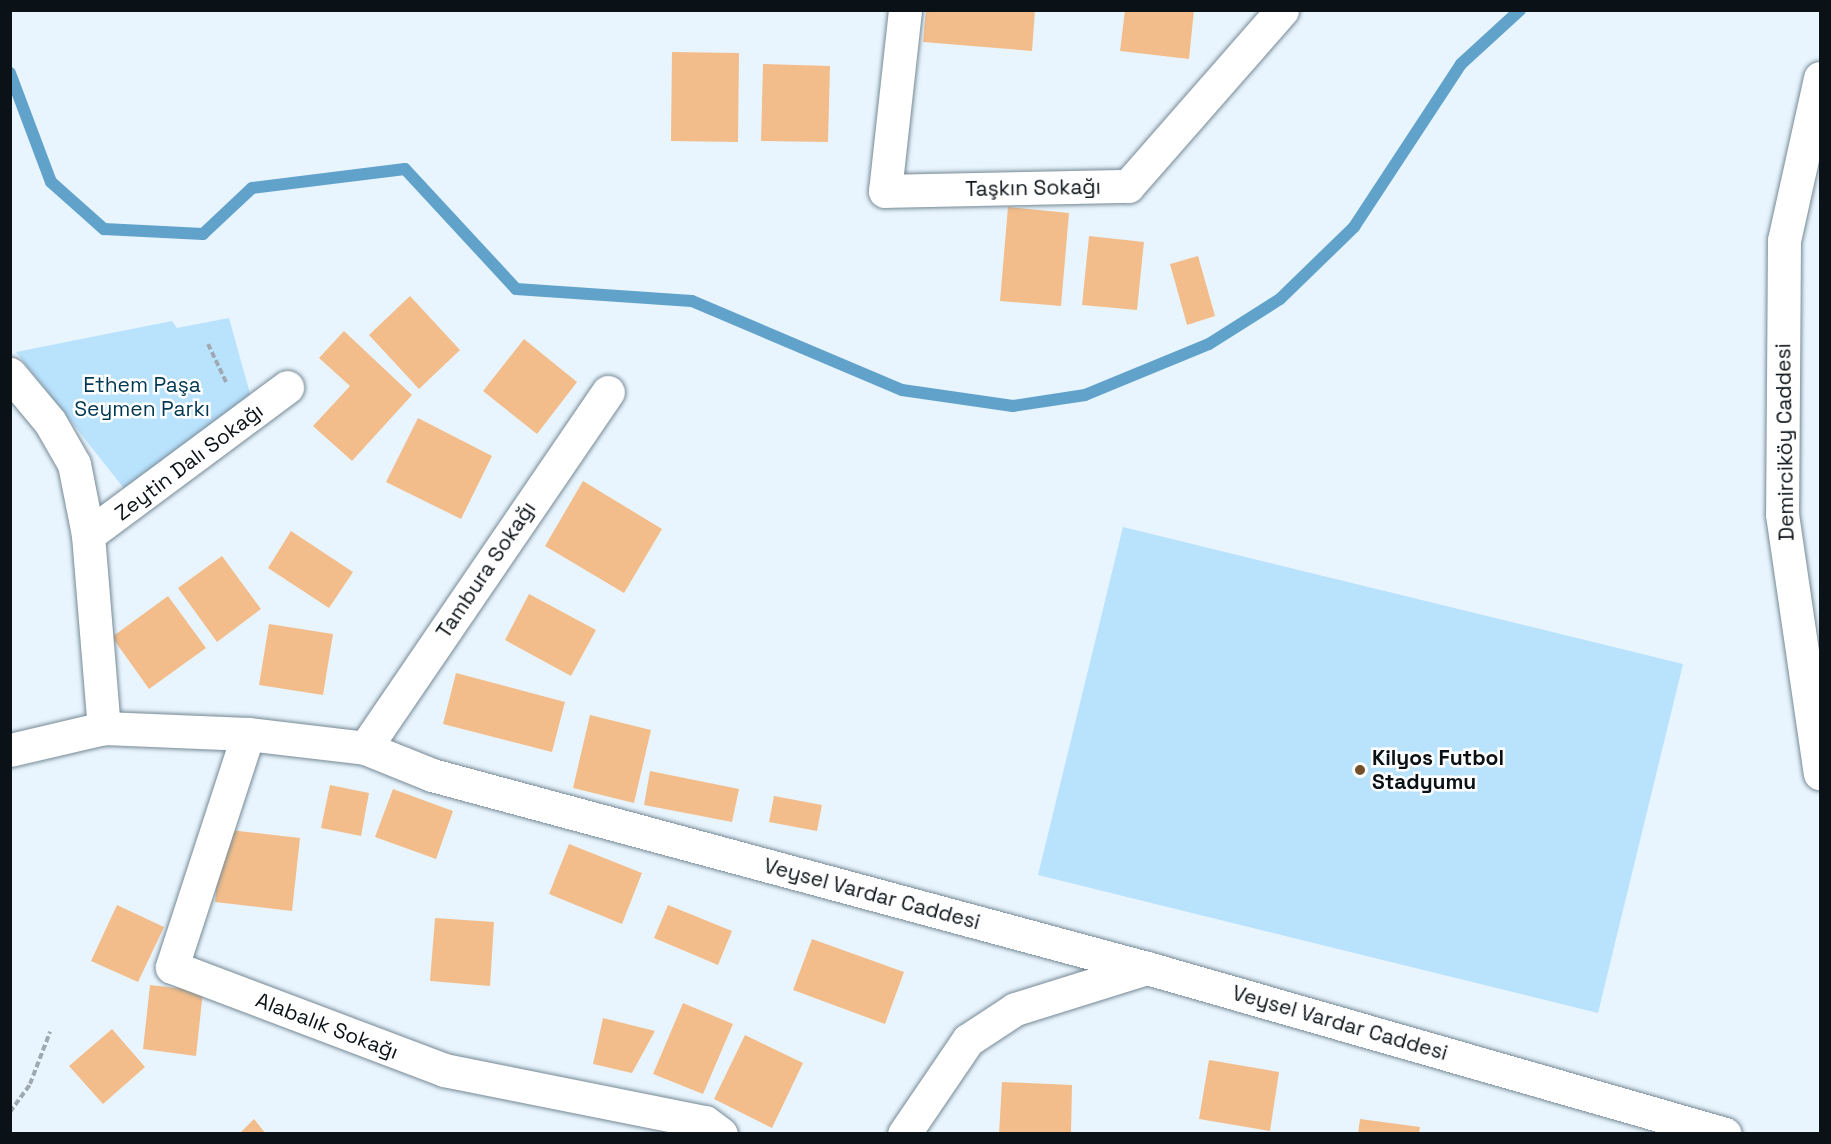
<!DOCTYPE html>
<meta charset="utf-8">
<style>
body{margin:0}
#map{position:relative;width:1831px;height:1144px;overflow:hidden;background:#e9f5fe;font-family:"Space Grotesk",sans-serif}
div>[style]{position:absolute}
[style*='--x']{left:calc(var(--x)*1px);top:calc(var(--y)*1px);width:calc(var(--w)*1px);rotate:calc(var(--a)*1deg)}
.green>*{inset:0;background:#b9e2fd}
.stream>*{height:12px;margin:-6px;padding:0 6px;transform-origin:6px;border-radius:6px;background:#61a2cb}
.building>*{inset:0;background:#f2bd8a}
.path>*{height:4px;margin-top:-2px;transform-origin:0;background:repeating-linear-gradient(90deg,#9fa9b1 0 6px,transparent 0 9px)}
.roads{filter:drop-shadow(0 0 2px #768995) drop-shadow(0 0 2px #768995)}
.street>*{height:33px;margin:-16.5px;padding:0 16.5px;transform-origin:16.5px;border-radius:16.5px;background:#fff}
.secondary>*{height:33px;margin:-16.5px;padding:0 16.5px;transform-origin:16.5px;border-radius:16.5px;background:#fff}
.dots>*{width:16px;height:16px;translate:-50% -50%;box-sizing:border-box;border:3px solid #fff;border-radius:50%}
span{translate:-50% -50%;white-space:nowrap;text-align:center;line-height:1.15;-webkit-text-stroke:5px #fff;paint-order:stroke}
.street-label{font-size:21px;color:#0b1217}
.park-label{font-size:21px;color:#003853}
.poi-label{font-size:21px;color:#0b1217;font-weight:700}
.left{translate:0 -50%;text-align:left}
.frame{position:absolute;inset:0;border:12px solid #0b1217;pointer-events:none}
</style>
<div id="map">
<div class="green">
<div style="clip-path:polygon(229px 318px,251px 397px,130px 496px,16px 352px,172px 321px,177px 328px)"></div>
<div style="clip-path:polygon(1123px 527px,1683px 664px,1598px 1013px,1038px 875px)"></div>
</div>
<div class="stream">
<div style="--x:10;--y:73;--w:116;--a:69.4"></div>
<div style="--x:51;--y:182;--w:71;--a:41.6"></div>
<div style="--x:104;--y:229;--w:99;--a:2.9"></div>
<div style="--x:203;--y:234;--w:67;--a:-43.2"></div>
<div style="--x:252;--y:188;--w:154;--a:-7.1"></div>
<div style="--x:405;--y:169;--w:163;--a:47.2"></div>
<div style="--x:516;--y:289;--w:176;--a:3.9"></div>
<div style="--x:692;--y:301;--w:228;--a:23"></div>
<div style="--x:902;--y:390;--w:112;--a:8.2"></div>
<div style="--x:1013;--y:406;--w:73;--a:-8.7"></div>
<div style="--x:1085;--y:395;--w:134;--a:-22.4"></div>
<div style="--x:1209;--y:344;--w:84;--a:-32.4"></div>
<div style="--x:1280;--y:299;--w:103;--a:-44.2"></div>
<div style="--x:1354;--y:227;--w:195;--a:-56.7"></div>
<div style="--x:1461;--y:64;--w:80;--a:-42.5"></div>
</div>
<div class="building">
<div style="clip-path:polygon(926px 10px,1035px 10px,1032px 51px,923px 42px)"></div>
<div style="clip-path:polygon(1125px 10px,1194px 10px,1189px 59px,1120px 51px)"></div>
<div style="clip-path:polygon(672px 52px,739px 53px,738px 142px,671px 141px)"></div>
<div style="clip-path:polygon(763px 64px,830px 66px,828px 142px,761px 141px)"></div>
<div style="clip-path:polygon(1008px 207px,1069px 213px,1061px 306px,1000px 301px)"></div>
<div style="clip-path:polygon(1089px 236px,1144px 242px,1137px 310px,1082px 305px)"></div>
<div style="clip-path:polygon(1198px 256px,1215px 316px,1187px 325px,1170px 264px)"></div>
<div style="clip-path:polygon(410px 296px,460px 350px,419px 389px,369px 335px)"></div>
<div style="clip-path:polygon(344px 331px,412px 395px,352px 461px,313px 426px,350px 386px,319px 358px)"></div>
<div style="clip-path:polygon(524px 339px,577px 382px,537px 434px,483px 391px)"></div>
<div style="clip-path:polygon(418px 418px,492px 456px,461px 519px,386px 482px)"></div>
<div style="clip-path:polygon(583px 481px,662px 529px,624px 593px,545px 546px)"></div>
<div style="clip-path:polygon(291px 531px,353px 572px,329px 608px,268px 568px)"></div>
<div style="clip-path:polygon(222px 556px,261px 609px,217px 642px,178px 588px)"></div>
<div style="clip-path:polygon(529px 594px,596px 630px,571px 676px,505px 640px)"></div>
<div style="clip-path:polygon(168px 596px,206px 648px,149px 689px,112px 637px)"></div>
<div style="clip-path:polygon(269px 624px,333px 634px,323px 695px,259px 685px)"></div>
<div style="clip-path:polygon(456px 673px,565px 702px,552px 752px,443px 724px)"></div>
<div style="clip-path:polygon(590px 715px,651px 730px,634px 803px,573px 788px)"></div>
<div style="clip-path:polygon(650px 771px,739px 789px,732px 822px,644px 805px)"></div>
<div style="clip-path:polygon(330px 785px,369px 793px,361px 836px,321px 828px)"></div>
<div style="clip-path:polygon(393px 789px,453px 811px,436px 859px,375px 837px)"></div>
<div style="clip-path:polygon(774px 796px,822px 805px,817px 831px,769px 822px)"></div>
<div style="clip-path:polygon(222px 829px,300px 838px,292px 911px,215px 902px)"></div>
<div style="clip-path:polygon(569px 844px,642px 873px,622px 924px,549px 894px)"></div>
<div style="clip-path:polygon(117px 905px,164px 927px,138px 982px,91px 961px)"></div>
<div style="clip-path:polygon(668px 905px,732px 931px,718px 965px,654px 938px)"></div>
<div style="clip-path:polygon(435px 918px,494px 922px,490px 986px,430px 981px)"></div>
<div style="clip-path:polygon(812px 939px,904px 972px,885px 1024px,793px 990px)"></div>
<div style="clip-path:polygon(150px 985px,203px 991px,196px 1056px,143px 1049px)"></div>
<div style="clip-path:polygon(683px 1003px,733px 1024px,703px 1094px,653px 1074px)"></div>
<div style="clip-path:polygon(603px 1018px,655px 1031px,632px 1073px,593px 1064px)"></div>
<div style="clip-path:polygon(112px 1029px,145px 1067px,103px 1104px,69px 1066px)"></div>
<div style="clip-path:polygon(745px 1035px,803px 1063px,772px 1128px,714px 1099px)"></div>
<div style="clip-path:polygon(1209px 1060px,1279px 1072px,1270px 1131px,1199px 1119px)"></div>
<div style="clip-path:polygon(1002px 1082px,1072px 1085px,1071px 1134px,999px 1134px)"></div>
<div style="clip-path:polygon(254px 1119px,266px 1134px,239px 1134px)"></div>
<div style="clip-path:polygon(1360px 1119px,1420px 1127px,1419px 1134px,1358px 1134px)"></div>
</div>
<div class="path">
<div style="--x:208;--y:344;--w:44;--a:64.6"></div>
<div style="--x:10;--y:1112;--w:34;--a:-54"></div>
<div style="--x:30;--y:1084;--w:56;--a:-69"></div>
</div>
<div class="roads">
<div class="street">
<div style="--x:905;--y:10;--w:182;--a:96.3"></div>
<div style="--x:885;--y:191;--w:243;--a:-1.2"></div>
<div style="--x:1128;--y:186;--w:234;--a:-48.8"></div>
<div style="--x:10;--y:374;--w:62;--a:50.2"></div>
<div style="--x:50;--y:422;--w:48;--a:60.3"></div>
<div style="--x:74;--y:464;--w:72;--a:78.8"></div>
<div style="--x:88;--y:535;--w:194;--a:85.3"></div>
<div style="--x:88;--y:535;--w:248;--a:-36.6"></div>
<div style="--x:248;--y:734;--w:245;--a:108.1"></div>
<div style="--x:172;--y:967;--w:291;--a:20.7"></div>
<div style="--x:444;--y:1070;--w:266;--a:11.3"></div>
<div style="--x:705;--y:1122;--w:20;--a:37"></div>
<div style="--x:365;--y:748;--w:431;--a:-55.7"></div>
<div style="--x:10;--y:750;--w:97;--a:-13.2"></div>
<div style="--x:104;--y:728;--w:144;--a:2.4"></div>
<div style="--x:248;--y:734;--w:118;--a:6.8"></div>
<div style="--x:365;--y:748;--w:72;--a:21.9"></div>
<div style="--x:432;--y:775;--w:741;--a:15.11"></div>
<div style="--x:1147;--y:968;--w:601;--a:16.02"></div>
<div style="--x:904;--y:1134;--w:114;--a:-55.8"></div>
<div style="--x:968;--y:1040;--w:56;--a:-33.4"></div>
<div style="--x:1015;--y:1009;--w:138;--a:-17.3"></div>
</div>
<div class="secondary">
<div style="--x:1820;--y:78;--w:166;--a:102.5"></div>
<div style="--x:1784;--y:240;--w:274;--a:90.4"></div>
<div style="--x:1782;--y:514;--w:262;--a:81.7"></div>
</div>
</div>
<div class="dots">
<div style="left:1360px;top:770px;background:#74502a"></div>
</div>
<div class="street-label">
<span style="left:1033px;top:188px;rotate:-1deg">Taşkın Sokağı</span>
<span style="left:1785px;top:442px;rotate:-91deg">Demirciköy Caddesi</span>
<span style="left:189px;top:462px;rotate:-37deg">Zeytin Dalı Sokağı</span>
<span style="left:486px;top:570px;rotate:-56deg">Tambura Sokağı</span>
<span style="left:872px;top:894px;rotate:15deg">Veysel Vardar Caddesi</span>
<span style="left:1340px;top:1023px;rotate:16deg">Veysel Vardar Caddesi</span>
<span style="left:327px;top:1026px;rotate:21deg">Alabalık Sokağı</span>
</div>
<div class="park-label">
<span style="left:142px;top:397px">Ethem Paşa<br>Seymen Parkı</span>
</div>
<div class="poi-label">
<span class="left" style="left:1372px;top:770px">Kilyos Futbol<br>Stadyumu</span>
</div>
<div class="frame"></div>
</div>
